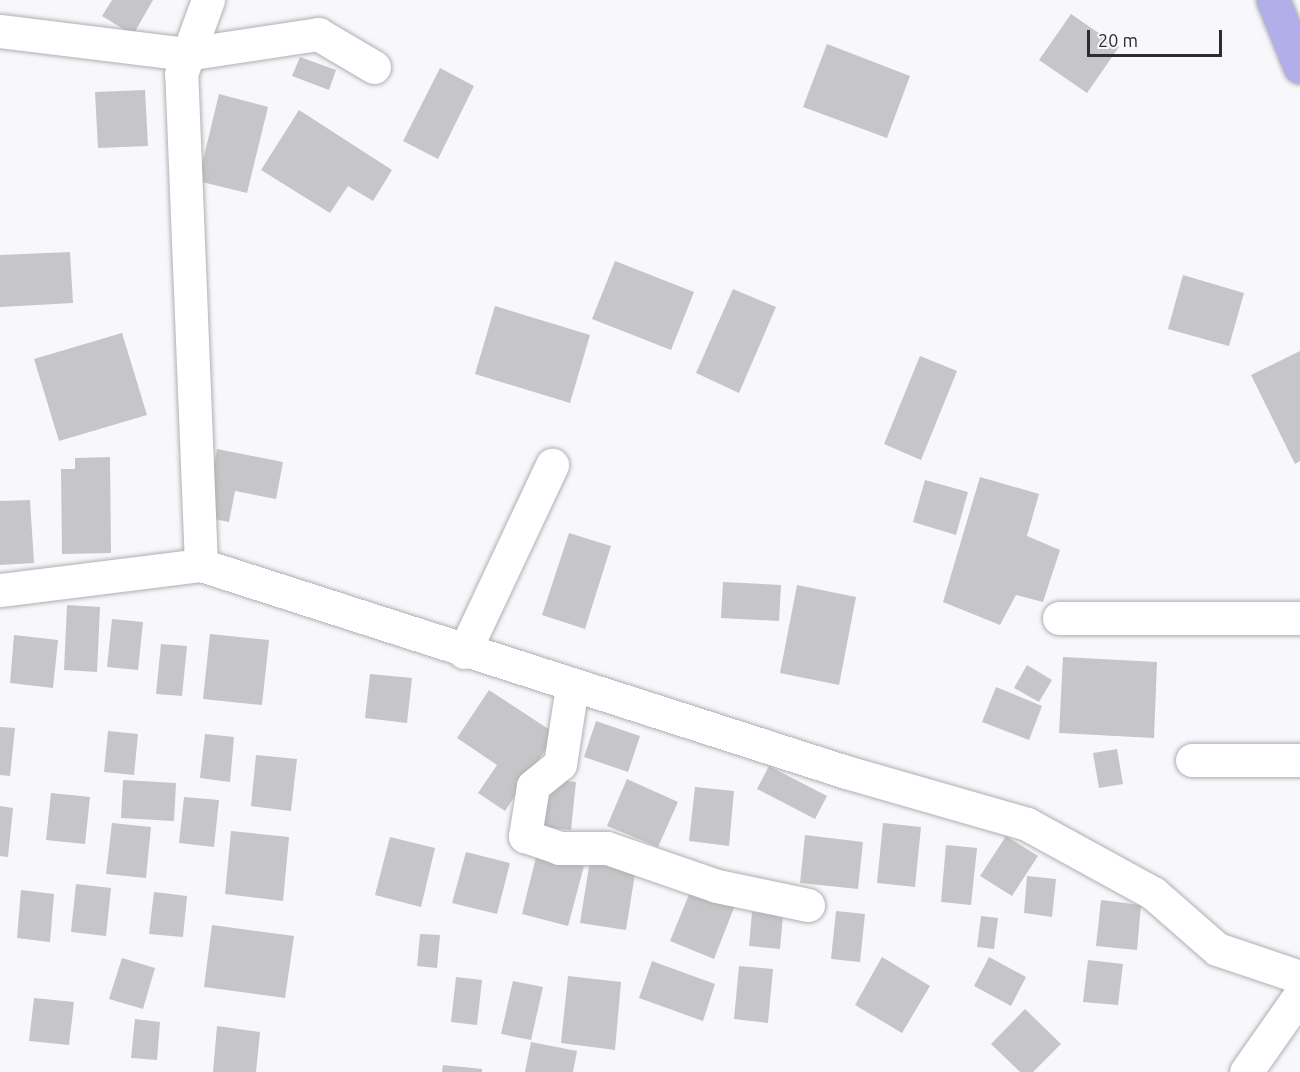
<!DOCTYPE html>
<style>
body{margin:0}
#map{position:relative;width:1300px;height:1072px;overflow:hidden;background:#f8f8fc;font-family:Ubuntu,sans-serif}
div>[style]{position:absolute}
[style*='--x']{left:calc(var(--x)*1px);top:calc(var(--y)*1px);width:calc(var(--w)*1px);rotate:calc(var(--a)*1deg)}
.building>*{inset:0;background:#c6c6c9}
.roads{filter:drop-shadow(0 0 2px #b0b0b3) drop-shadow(0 0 2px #b0b0b3)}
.minor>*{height:33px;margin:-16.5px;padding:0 16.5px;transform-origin:16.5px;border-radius:16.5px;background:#fff}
.major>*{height:33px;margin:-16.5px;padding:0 16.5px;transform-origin:16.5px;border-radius:16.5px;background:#b2aeea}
span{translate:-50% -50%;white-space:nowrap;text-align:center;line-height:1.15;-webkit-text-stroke:4.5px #f8f8fc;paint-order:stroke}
.scale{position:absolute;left:1087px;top:30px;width:135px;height:27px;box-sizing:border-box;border:3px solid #2d2d2f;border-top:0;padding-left:8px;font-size:18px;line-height:21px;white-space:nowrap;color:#2d2d2f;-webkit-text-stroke:4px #f8f8fc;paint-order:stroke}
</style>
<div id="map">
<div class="building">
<div style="clip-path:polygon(112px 0,153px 0,133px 35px,102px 16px)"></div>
<div style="clip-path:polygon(1071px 14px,1119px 47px,1087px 93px,1039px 60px)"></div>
<div style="clip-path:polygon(827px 44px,910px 76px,887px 138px,803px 107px)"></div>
<div style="clip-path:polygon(300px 57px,336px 70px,329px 90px,292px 76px)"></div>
<div style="clip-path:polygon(440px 68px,474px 86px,438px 159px,403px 141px)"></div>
<div style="clip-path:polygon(145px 90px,148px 146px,98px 148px,95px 92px)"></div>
<div style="clip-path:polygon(219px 94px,268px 107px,247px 193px,198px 181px)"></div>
<div style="clip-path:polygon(299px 110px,392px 170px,373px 201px,348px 186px,330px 213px,261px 170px)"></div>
<div style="clip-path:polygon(70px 252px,73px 303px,0 307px,0 255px)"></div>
<div style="clip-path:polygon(615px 261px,694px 292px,671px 350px,592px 319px)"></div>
<div style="clip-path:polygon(1183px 275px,1244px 293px,1229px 346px,1168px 329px)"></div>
<div style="clip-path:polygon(733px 289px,776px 307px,739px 393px,696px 373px)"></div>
<div style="clip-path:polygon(495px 306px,590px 335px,570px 403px,475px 374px)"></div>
<div style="clip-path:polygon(122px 333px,147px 415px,59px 441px,34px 359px)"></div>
<div style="clip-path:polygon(1300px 351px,1300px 461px,1295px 464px,1251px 375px)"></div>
<div style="clip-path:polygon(920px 356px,957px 371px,921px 460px,884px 444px)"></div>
<div style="clip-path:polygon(217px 449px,283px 462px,276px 499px,235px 491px,229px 522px,204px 517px)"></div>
<div style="clip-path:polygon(110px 457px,111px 553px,62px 554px,61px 469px,75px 469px,75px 458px)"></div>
<div style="clip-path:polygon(980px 477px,1039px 494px,1027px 536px,1060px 550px,1043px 602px,1016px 595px,1000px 625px,943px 602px)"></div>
<div style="clip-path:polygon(925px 480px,968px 492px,956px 535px,913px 522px)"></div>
<div style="clip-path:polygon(30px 500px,34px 563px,0 565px,0 501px)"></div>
<div style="clip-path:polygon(569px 533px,611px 546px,585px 629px,542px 615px)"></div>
<div style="clip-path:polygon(723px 582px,781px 585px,779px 621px,721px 618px)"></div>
<div style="clip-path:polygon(797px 585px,856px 597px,839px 685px,780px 673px)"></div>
<div style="clip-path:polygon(67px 605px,100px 607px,97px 672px,64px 670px)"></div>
<div style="clip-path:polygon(112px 619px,143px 622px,138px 670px,107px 667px)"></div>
<div style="clip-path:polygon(210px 634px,269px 640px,262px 705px,203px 699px)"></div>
<div style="clip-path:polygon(14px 635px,58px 640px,53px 688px,10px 683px)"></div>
<div style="clip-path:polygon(161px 644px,187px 646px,182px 696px,156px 694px)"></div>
<div style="clip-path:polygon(1063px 657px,1157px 662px,1154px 738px,1059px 733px)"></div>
<div style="clip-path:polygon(1027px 665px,1052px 680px,1039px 702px,1014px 688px)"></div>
<div style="clip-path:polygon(370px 674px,412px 678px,407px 723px,365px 718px)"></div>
<div style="clip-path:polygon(996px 687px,1042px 706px,1029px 740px,982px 722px)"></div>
<div style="clip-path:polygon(489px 690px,556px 734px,505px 811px,478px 793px,497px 765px,457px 738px)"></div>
<div style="clip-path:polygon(596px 721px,640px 736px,628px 772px,584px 757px)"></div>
<div style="clip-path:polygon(0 727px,15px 728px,10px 776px,0 775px)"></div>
<div style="clip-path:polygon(108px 731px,138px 734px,134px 775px,104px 772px)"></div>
<div style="clip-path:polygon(205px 734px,234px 737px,230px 782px,200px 778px)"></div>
<div style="clip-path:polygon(1117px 749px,1123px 784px,1099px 788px,1093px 753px)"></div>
<div style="clip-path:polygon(256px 755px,297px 759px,291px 811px,251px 806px)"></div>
<div style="clip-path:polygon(769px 766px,827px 796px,815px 819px,757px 789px)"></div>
<div style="clip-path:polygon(545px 779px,576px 782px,571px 830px,540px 827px)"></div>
<div style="clip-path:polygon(627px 779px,678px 802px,658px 847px,607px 826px)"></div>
<div style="clip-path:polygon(123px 780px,176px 783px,174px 821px,121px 818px)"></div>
<div style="clip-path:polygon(695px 787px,734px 791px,729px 846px,689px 841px)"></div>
<div style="clip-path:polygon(51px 793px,90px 797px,85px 844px,46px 840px)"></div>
<div style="clip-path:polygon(184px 797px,219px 800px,214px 847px,179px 843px)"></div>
<div style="clip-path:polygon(0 806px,13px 808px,8px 857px,0 856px)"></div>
<div style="clip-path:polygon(112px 823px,151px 827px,146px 878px,106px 874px)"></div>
<div style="clip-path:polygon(883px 823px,921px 827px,915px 887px,877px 883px)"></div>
<div style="clip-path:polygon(231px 831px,289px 837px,283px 901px,225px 894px)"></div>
<div style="clip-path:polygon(805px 835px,863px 842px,858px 889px,800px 883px)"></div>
<div style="clip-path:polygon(1006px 836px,1038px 856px,1012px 896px,980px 876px)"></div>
<div style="clip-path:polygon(390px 837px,435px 848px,421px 907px,375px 895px)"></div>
<div style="clip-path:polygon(946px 845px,977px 848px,971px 905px,941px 902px)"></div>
<div style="clip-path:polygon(466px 852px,510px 863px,497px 914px,452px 903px)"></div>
<div style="clip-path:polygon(537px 853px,584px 866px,568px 926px,522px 914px)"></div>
<div style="clip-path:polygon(591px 854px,637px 861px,626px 930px,580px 923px)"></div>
<div style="clip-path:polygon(1027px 876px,1056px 879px,1052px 917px,1024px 913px)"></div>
<div style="clip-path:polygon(76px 884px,111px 888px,106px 936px,71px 932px)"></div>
<div style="clip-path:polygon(692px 887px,735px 905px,714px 959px,670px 941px)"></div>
<div style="clip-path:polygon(21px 890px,54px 894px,50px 942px,17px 938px)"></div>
<div style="clip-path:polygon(154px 892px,187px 896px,183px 937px,149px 934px)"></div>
<div style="clip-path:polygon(1101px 900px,1141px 905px,1137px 950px,1096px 946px)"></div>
<div style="clip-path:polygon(836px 911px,865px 914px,860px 962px,831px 959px)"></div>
<div style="clip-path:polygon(752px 912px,783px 915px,780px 949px,749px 946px)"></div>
<div style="clip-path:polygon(981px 916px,998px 918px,994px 949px,977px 947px)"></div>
<div style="clip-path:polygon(212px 925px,294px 936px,285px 998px,204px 987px)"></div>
<div style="clip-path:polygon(420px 934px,440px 935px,437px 968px,417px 966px)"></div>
<div style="clip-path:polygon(882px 957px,930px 986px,902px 1033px,855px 1005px)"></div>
<div style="clip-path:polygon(989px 957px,1026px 977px,1011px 1006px,974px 986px)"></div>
<div style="clip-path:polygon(122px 958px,155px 968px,143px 1009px,109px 999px)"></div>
<div style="clip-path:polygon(1088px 960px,1123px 964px,1118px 1005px,1083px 1002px)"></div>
<div style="clip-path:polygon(652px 961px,715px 984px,703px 1021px,639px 998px)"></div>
<div style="clip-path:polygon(739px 966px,773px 969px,768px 1023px,734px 1019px)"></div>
<div style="clip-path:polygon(568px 976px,621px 982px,615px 1050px,561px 1043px)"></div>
<div style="clip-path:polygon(456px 977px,482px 980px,477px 1025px,451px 1022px)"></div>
<div style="clip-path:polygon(513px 981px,543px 987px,531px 1040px,501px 1034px)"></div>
<div style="clip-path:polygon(34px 998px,74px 1002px,69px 1045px,29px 1041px)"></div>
<div style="clip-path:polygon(1025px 1009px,1061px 1044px,1033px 1072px,1020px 1072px,991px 1044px)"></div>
<div style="clip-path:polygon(135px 1019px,160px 1022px,157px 1060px,131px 1058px)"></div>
<div style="clip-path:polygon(217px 1026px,260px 1032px,256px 1072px,213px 1072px)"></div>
<div style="clip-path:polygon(531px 1042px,577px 1051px,573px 1072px,525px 1072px)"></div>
<div style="clip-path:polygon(443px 1065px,482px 1069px,482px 1072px,442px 1072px)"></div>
</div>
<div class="roads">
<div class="minor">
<div style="--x:0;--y:31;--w:187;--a:7"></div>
<div style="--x:186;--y:54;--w:134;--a:-8.6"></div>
<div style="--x:318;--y:34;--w:65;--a:30.5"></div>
<div style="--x:201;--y:565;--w:491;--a:-92.3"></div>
<div style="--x:181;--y:74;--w:79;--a:-70"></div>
<div style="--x:0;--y:590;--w:203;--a:-7.1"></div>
<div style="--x:201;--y:565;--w:677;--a:17.79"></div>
<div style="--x:846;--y:772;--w:188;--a:16"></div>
<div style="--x:1027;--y:824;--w:144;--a:28.7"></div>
<div style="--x:1153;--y:893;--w:85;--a:41.2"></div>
<div style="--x:1217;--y:949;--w:88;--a:18.6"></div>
<div style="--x:1059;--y:618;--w:241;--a:0"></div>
<div style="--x:464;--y:652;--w:207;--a:-64.8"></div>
<div style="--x:572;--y:686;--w:79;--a:98.7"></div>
<div style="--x:560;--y:764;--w:35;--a:141"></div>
<div style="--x:533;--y:786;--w:51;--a:99.1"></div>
<div style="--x:525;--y:836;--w:36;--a:19"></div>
<div style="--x:559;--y:848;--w:48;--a:0"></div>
<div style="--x:607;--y:848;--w:116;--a:19.1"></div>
<div style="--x:717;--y:886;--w:93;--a:11.8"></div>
<div style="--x:1192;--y:760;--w:108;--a:0"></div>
<div style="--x:1246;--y:1072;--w:94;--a:-55"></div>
</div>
<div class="major">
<div style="--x:1273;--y:0;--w:72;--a:68.1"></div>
</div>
</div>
<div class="scale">20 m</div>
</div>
